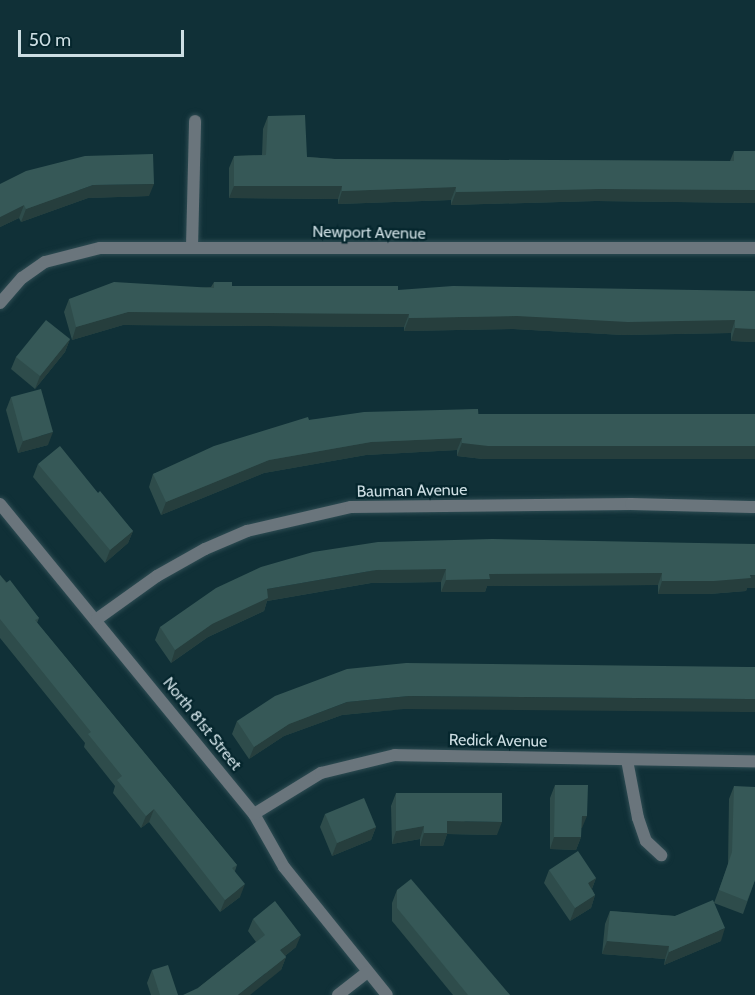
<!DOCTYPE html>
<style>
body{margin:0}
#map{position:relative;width:755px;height:995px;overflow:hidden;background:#103037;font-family:Cabin,sans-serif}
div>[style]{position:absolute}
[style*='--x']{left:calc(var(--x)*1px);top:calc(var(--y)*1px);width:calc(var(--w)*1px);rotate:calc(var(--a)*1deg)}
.roads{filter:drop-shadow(0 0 2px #2e4c53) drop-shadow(0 0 2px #2e4c53)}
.street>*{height:12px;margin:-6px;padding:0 6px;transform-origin:6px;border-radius:6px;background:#6a757c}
.wall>*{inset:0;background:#2e4c4b}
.shaded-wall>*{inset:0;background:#263e3d}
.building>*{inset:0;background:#365857}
span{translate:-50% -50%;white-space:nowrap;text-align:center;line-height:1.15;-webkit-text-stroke:4.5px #05262d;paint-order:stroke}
.street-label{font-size:16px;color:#cddee3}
.scale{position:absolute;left:18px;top:30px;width:166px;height:27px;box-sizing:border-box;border:3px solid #cddee3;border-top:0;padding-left:8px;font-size:18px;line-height:21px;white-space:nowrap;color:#cddee3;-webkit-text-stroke:4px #05262d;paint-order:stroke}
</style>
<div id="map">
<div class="roads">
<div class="street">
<div style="--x:192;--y:247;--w:126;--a:-88.6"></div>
<div style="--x:0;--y:303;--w:33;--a:-49"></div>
<div style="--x:22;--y:278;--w:28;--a:-35"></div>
<div style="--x:45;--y:262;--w:57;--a:-14.3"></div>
<div style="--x:100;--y:248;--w:655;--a:0"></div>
<div style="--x:0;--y:504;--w:401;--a:50.7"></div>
<div style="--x:254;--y:814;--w:61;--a:60.5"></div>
<div style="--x:284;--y:867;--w:164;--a:51.2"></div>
<div style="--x:97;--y:619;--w:74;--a:-35.6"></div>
<div style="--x:157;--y:576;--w:55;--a:-29.4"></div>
<div style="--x:205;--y:549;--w:46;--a:-23.2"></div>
<div style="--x:247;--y:531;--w:107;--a:-13"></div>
<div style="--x:351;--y:507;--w:280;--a:-0.6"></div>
<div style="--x:631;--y:504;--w:124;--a:1.4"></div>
<div style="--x:627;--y:760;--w:59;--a:79.3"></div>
<div style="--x:638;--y:818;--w:24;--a:71"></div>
<div style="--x:646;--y:841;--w:21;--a:43"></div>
<div style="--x:254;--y:814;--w:79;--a:-31.5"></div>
<div style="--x:321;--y:773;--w:76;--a:-13.7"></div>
<div style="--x:395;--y:755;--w:360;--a:1"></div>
<div style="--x:338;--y:995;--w:37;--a:-38"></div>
</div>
</div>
<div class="wall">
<div style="clip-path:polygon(268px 116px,307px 157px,335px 159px,730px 161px,734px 151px,755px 203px,596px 201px,451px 205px,451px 200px,338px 204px,338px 199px,229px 198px,229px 168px,234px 156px,262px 155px,263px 129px)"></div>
<div style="clip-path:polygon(0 184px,149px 196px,88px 198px,21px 222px,19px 218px,0 227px)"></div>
<div style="clip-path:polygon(214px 282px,232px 286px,398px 290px,755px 291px,755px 342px,731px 341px,731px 333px,623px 335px,513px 329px,404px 331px,404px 327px,123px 325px,72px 340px,64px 312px,69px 299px,211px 287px)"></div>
<div style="clip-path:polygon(70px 339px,65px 352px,35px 389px,11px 369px,16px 357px)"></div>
<div style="clip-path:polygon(11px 397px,48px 445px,18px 453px,6px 410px)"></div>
<div style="clip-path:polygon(478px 409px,483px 459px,457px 456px,457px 450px,366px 455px,264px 473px,161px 515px,149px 487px,153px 474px,309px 420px)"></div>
<div style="clip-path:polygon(38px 464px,98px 493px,133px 531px,128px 543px,105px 563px,33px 477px)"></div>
<div style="clip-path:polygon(492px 539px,755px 588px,747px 588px,746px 591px,709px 594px,658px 594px,658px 585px,487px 586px,485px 592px,441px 592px,441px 582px,371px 583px,267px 601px,264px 611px,208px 637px,171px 663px,155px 640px,160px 627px)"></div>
<div style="clip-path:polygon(0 575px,39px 618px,37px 623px,237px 865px,235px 871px,240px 897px,220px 912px,149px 822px,141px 828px,113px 793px,115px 786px,84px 747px,85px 743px,0 638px)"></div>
<div style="clip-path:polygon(404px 709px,342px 715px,284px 736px,249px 759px,232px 734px,237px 721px)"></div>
<div style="clip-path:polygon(555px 785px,582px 828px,581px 828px,581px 837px,576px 850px,550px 849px,550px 798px)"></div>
<div style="clip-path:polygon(734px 786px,755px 880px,743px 914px,714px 903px,721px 941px,664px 965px,665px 959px,602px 954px,605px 924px,610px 911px,675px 916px,714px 903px,728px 865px,729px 799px)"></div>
<div style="clip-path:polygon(396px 793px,497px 835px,447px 834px,443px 846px,420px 846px,420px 839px,392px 844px,391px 806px)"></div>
<div style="clip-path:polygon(325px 814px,376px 827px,371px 840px,332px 856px,320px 827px)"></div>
<div style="clip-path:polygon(549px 870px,596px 878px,592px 889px,595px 895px,591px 908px,570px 921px,544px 883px)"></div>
<div style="clip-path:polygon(397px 890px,510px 995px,453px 995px,392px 921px,392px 903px)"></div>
<div style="clip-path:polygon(253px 919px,296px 947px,285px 956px,286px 957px,281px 970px,198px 988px,256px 942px,248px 931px)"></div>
<div style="clip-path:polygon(152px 970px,178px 995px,151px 995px,147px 983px)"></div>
</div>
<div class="shaded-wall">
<div style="clip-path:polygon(154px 184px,149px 196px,88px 198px,21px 222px,26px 209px,93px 185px)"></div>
<div style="clip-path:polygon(234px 186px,342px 186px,338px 199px,229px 198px)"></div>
<div style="clip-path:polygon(456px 187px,451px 200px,338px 204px,342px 191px)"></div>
<div style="clip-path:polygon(600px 189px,755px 190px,755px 203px,596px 201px,451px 205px,456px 192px)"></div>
<div style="clip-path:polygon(24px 205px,19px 218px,0 227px,0 217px)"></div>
<div style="clip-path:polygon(128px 312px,409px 314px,404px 327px,123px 325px,72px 340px,76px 327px)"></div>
<div style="clip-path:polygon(517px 316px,735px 320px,731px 333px,623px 335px,513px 329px,404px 331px,409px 318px)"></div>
<div style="clip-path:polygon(735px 328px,755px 329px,755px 342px,731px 341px)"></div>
<div style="clip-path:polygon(70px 339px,65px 352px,35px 389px,40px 376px)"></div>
<div style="clip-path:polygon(53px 432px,48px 445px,18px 453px,23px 441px)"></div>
<div style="clip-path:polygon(462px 438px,457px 450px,366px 455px,264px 473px,161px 515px,166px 502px,269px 460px,371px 442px)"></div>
<div style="clip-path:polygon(462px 443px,755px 446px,755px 459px,483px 459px,457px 456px)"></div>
<div style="clip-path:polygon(133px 531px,128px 543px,105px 563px,110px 550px)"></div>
<div style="clip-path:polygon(446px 569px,441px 582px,371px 583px,267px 601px,264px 611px,208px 637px,171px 663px,175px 650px,212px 624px,267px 589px,376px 570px)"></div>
<div style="clip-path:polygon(553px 572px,662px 573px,658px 585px,487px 586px,485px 592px,441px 592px,446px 580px,489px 574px)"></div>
<div style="clip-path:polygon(755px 575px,755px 588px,747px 588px,746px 591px,709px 594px,658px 594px,662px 581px)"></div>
<div style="clip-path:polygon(409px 696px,755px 699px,755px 712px,404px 709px,342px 715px,284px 736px,249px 759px,254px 747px,289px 724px,347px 702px)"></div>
<div style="clip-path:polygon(154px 809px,149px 822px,141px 828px,146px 816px)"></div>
<div style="clip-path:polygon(582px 816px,587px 816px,582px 828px,577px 828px)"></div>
<div style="clip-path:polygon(447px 821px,502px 822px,497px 835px,447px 834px,443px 846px,420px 846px,424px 833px)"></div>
<div style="clip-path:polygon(424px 826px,420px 839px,392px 844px,396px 831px)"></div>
<div style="clip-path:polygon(376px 827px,371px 840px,332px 856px,337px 843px)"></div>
<div style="clip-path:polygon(554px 837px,581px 837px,576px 850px,550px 849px)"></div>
<div style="clip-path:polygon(596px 878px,591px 891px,588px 883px)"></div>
<div style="clip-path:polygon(245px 884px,240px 897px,220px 912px,225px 900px)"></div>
<div style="clip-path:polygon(595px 895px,591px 908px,570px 921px,575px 908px)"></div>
<div style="clip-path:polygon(725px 928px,721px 941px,664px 965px,669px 952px)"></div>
<div style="clip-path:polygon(301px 935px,296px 947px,276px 963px,280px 950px)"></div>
<div style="clip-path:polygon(607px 941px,669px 946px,665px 959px,602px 954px)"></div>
<div style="clip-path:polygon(286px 957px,281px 970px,250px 995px,238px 995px)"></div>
</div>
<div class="building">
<div style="clip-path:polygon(305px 115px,307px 157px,335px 159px,734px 161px,734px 151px,755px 151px,755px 190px,600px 189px,456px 192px,456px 187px,342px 191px,342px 186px,234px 186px,234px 156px,266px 155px,268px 116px)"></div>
<div style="clip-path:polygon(153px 154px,154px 184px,93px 185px,26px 209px,24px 205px,0 217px,0 184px,26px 171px,85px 156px)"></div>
<div style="clip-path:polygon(114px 282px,214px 288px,214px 282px,232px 282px,232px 286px,398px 286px,398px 290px,453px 286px,755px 291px,755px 329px,735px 328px,735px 320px,628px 322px,517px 316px,409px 318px,409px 314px,128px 312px,76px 327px,69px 299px)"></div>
<div style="clip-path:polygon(46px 320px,70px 339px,40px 376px,16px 357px)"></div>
<div style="clip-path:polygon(41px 389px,53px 432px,23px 441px,11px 397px)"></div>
<div style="clip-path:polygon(478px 409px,478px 414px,755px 414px,755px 446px,488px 446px,462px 443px,462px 438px,371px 442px,269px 460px,166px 502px,153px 474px,214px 446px,308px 417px,309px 420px,364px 412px)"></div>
<div style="clip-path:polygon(60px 446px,98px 493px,100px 491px,133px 531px,110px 550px,38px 464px)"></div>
<div style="clip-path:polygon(492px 539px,755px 544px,755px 575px,750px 575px,751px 578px,714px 581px,662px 581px,662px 573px,489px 574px,490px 579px,446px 580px,446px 569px,376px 570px,267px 589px,268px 598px,212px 624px,175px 650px,160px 627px,216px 588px,261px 567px,313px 552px,378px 542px)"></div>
<div style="clip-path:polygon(0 575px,6px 583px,10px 580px,39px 618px,35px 620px,237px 865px,232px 868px,245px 884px,225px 900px,154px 809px,146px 816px,117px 780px,122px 776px,88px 734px,91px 732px,0 619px)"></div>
<div style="clip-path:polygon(406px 663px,755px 667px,755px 699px,409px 696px,347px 702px,289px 724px,254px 747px,237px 721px,275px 696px,347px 669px)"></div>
<div style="clip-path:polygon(555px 785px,588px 785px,587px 816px,582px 816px,581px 837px,554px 837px)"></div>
<div style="clip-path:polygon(734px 786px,755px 787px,755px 880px,747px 901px,719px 890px,732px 852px)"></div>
<div style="clip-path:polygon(396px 793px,502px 793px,502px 822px,447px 821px,447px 833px,424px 833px,424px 826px,396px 831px)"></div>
<div style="clip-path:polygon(364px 798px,376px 827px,337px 843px,325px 814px)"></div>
<div style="clip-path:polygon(578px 851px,596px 878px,588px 883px,595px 895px,575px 908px,549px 870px)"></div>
<div style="clip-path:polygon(411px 879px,510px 995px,468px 995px,397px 908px,397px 890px)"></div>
<div style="clip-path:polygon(713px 900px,725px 928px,669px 952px,669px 946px,607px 941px,610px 911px,675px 916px)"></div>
<div style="clip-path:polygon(275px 901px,301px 935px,280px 950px,286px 957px,238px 995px,183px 995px,198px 988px,265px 935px,253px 919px)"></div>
<div style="clip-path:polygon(168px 965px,178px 995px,160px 995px,152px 970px)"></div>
</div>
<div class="street-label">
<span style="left:369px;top:233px;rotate:1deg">Newport Avenue</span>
<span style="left:412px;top:491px;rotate:-1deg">Bauman Avenue</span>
<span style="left:202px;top:724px;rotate:51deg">North 81st Street</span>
<span style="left:498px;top:741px;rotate:1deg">Redick Avenue</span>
</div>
<div class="scale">50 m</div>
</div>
